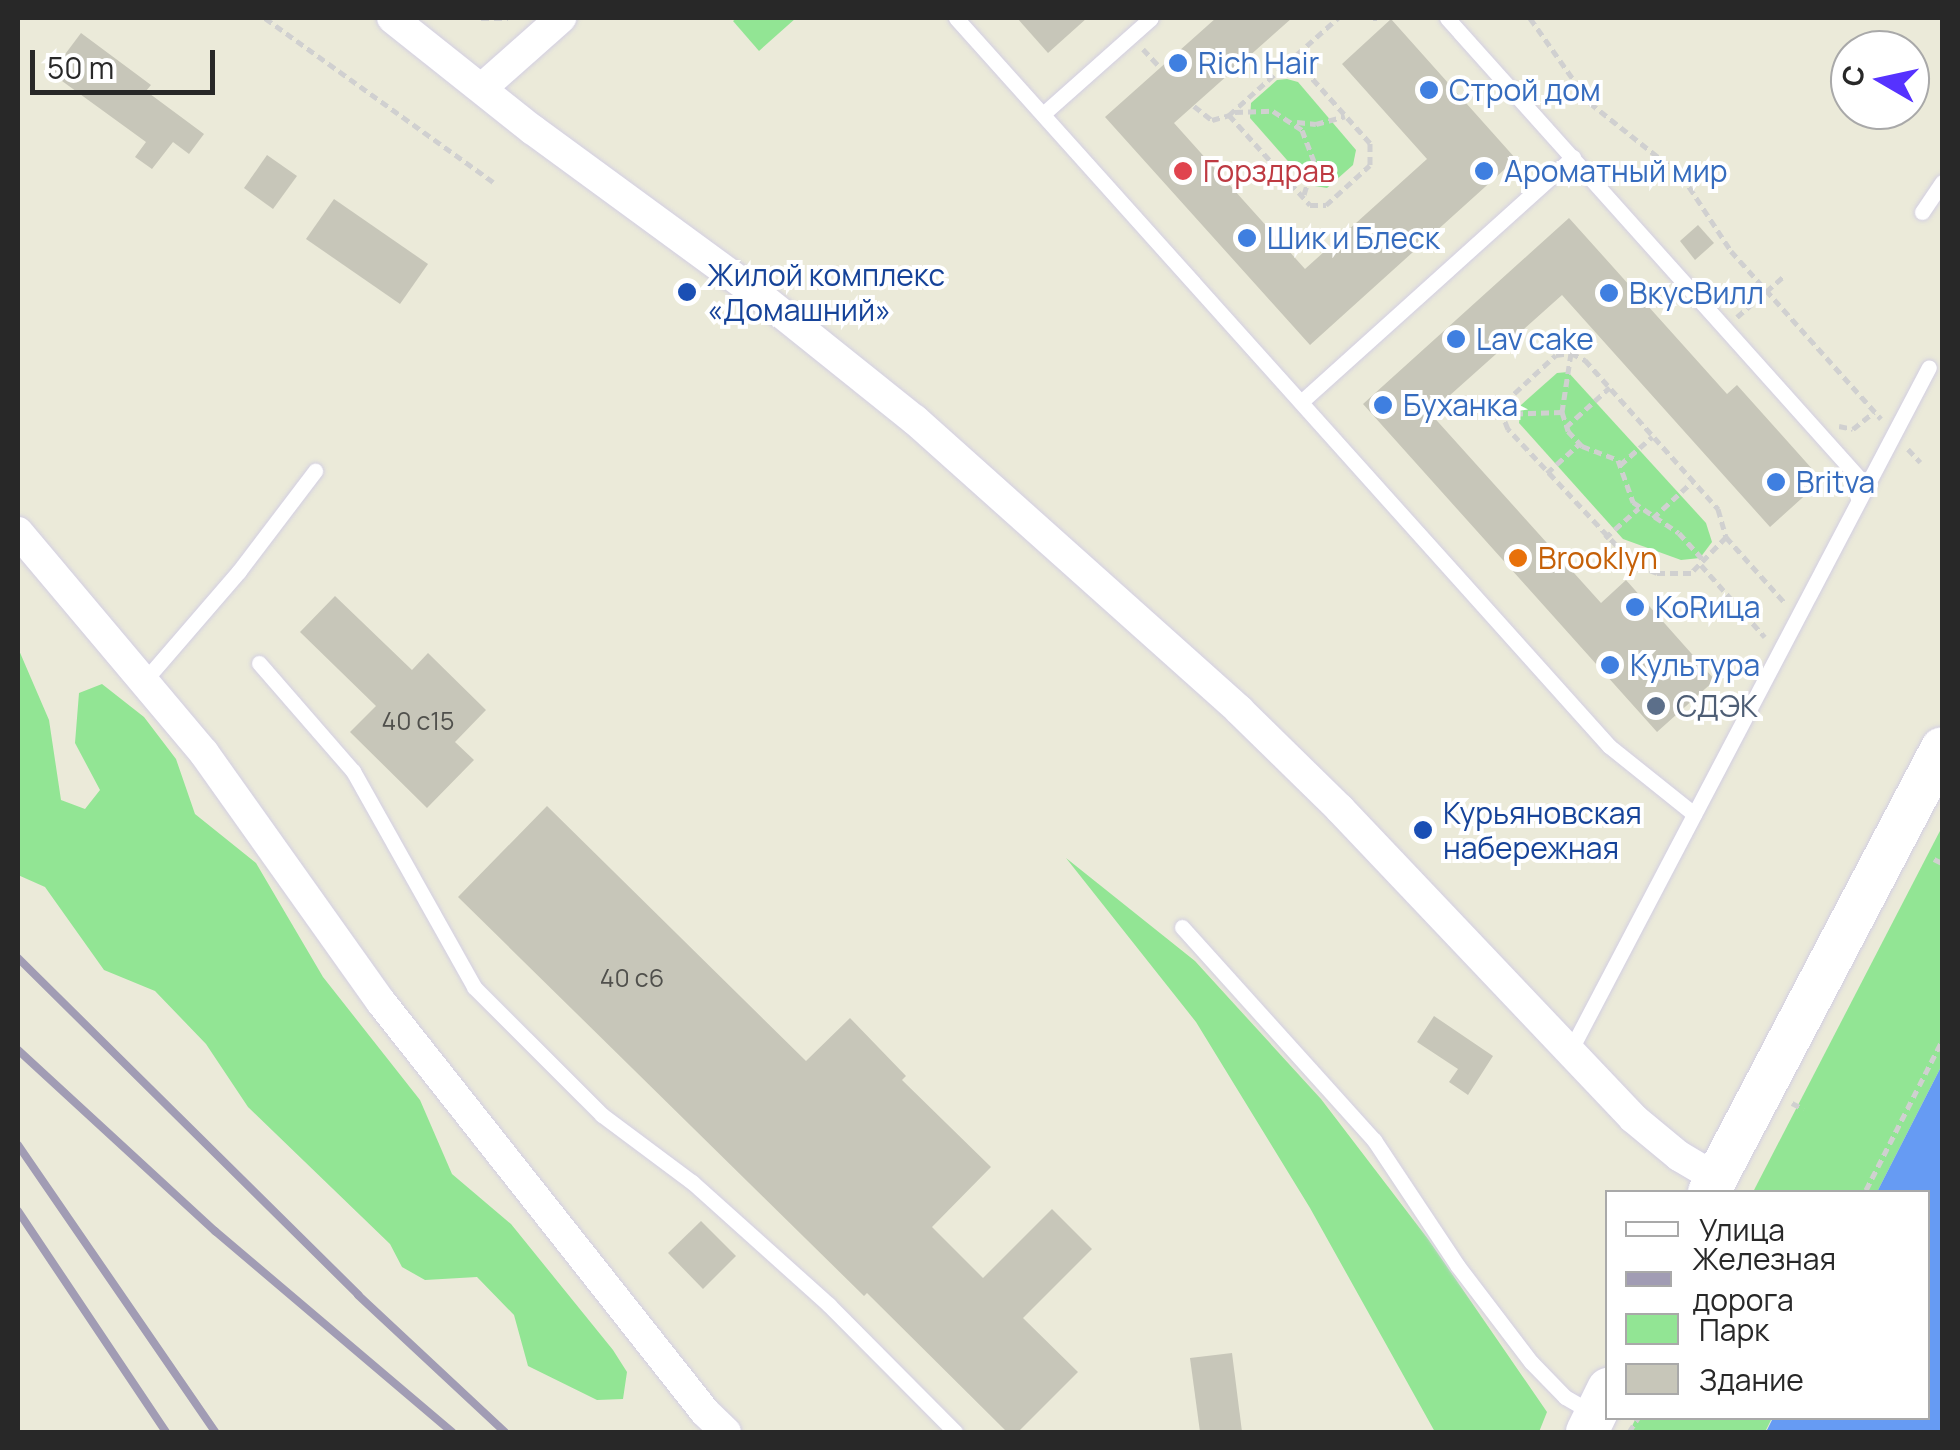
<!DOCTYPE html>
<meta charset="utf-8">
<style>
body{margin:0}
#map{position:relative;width:1960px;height:1450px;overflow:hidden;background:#ebead9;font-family:Manrope,sans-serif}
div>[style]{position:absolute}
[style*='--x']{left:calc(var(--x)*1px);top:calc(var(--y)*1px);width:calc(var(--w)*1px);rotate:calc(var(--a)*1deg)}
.green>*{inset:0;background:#92e594}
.water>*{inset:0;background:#669bf3}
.building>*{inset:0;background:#c7c6b9}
.path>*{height:5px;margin-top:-2.5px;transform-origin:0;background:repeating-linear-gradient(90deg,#d0d0d0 0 8px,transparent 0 13px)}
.roads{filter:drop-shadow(0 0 2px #d2cee2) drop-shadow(0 0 2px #d2cee2)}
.service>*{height:15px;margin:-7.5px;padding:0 7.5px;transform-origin:7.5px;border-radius:7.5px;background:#fff}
.minor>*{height:30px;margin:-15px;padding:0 15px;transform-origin:15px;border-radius:15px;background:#fff}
.secondary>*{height:42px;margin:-21px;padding:0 21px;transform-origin:21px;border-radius:21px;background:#fff}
.rail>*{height:8px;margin:-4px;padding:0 4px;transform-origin:4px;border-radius:4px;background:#a19cb4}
.dots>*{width:28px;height:28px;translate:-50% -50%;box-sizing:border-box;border:5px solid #fff;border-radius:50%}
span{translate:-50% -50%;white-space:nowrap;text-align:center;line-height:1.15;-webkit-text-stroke:8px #fff;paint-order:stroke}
.number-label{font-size:25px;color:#50504c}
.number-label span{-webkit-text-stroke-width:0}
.shop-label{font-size:30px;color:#366cbe}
.left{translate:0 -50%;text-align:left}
.health-label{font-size:30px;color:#be3a42}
.transit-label{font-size:30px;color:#164399}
.food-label{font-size:30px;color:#c56008}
.service-label{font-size:30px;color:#4e5e75}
.frame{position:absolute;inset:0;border:20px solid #282828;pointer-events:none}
.legend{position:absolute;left:1605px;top:1190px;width:325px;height:230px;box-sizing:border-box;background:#fff;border:2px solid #a9a9a9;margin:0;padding:12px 18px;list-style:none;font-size:30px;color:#282828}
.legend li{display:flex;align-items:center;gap:20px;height:50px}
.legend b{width:50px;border:2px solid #a9a9a9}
.north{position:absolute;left:1830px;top:30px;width:100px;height:100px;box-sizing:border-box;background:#fff;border:2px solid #a9a9a9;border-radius:50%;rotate:279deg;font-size:28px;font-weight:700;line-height:40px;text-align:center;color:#282828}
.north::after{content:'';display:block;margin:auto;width:35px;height:45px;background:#5632ff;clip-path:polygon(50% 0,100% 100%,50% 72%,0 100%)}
.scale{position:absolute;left:30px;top:50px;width:185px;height:45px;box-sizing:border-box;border:5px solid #282828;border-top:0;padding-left:12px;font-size:30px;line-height:35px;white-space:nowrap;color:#282828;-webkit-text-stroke:8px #fff;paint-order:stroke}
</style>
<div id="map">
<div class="green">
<div style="clip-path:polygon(737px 18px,796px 18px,759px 51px,733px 21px)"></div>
<div style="clip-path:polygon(1287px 79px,1298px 82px,1356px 150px,1353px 165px,1327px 188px,1309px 185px,1250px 118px,1251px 103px,1277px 80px)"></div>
<div style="clip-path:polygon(1568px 372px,1706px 523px,1712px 542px,1700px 558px,1681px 560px,1623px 539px,1519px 423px,1521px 405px,1557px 373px)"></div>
<div style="clip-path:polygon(18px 648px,49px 720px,61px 800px,85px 809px,100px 790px,75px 743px,79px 693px,102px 684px,144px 717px,176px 759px,195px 814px,256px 863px,323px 977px,420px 1100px,452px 1174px,511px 1224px,613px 1350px,627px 1372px,623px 1399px,597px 1400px,528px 1366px,514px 1315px,477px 1277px,425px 1280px,402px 1267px,390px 1244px,248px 1107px,206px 1044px,155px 991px,104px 970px,45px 887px,18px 875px)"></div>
<div style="clip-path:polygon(1942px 827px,1942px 1065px,1877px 1192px,1753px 1192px)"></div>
<div style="clip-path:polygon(1066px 858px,1195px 961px,1321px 1099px,1428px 1239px,1547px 1412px,1539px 1432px,1435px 1432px,1310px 1208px,1196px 1022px)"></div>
<div style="clip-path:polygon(1636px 1418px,1772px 1418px,1765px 1432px,1629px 1432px)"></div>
</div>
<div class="water">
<div style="clip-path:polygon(1942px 1065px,1942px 1432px,1766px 1432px,1773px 1418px,1928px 1418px,1928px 1192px,1877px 1192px)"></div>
</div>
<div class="building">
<div style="clip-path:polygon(1017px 18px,1087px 18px,1048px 53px)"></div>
<div style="clip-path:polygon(1216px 18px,1292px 18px,1174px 123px,1305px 269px,1427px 159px,1342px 64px,1391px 19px,1516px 159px,1310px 345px,1105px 117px)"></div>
<div style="clip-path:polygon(81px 33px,151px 85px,146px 91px,204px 134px,189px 154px,173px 142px,152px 169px,135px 157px,146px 142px,51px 73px)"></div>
<div style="clip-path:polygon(267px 155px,297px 176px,273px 209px,244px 188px)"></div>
<div style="clip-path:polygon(334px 199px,428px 264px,400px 304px,306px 239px)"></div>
<div style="clip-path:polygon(1569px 218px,1727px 394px,1737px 385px,1822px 480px,1770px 527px,1562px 295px,1430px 413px,1601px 603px,1626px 580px,1715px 680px,1657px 732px,1363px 404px)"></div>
<div style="clip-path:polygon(1698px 225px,1714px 243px,1695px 260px,1680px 241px)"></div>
<div style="clip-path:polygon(335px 596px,412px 670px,428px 653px,486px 710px,455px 742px,474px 760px,427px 808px,350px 732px,376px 706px,300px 632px)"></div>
<div style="clip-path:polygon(547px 806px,806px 1061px,850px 1018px,906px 1076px,902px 1080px,991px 1167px,932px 1227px,983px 1278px,1052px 1209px,1092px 1249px,1023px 1318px,1078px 1372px,1018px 1432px,1007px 1432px,867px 1293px,864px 1296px,458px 897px)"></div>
<div style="clip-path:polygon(1434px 1016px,1493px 1056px,1468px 1095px,1449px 1082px,1458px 1069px,1417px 1042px)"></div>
<div style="clip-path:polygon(701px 1221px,736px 1256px,703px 1289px,668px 1253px)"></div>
<div style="clip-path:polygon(1232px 1353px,1242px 1432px,1200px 1432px,1190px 1358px)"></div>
</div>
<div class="path">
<div style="--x:265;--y:18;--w:281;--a:35.7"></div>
<div style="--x:481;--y:18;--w:27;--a:0"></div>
<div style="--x:1373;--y:18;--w:4;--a:0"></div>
<div style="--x:1530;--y:18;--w:104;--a:54.8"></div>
<div style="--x:1590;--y:103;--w:117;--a:38.4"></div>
<div style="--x:1682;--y:176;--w:90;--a:56.8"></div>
<div style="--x:1731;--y:251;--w:225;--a:48.2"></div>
<div style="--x:1143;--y:49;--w:25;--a:47"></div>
<div style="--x:1194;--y:106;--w:23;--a:38"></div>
<div style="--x:1212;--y:120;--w:18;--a:-16"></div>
<div style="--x:1229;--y:115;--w:146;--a:-41.7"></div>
<div style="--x:1235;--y:112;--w:38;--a:-2"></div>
<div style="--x:1273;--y:111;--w:35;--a:33"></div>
<div style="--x:1302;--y:130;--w:34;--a:69"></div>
<div style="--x:1314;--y:162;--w:38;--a:107"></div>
<div style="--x:1229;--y:115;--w:121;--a:48"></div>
<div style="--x:1310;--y:205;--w:16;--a:0"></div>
<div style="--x:1326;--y:205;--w:59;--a:-42.3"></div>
<div style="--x:1370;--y:165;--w:22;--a:-90"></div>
<div style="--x:1370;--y:143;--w:114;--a:-131.8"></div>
<div style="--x:1297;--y:122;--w:19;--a:6"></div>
<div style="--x:1316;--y:124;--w:30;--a:-15"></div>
<div style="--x:1737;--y:317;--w:62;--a:-41.1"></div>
<div style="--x:1571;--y:353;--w:60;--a:98.7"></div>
<div style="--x:1562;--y:412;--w:20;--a:72"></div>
<div style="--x:1568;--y:431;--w:21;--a:47"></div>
<div style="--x:1582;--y:446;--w:39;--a:21"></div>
<div style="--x:1618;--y:460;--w:45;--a:70.3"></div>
<div style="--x:1633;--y:502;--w:55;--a:34"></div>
<div style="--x:1679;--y:533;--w:38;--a:48"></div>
<div style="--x:1502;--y:414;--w:60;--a:-1.9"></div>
<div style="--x:1839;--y:426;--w:14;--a:12"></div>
<div style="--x:1853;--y:429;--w:27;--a:-39"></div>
<div style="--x:1566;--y:427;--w:59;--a:-42.3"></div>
<div style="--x:1908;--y:449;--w:18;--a:47"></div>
<div style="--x:1620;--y:465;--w:43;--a:-41.2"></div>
<div style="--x:1547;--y:473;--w:42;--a:-42.1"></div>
<div style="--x:1653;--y:518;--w:54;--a:-42.8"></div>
<div style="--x:1726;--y:537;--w:50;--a:134.2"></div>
<div style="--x:1691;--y:573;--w:34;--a:180"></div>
<div style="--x:1657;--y:573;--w:25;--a:-159"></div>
<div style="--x:1634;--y:564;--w:185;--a:-133"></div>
<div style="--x:1508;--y:429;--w:16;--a:-112"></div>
<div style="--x:1502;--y:414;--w:12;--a:-76"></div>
<div style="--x:1505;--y:402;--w:69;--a:-42.7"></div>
<div style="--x:1556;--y:355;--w:15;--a:-8"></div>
<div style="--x:1571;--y:353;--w:16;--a:27"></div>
<div style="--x:1585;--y:360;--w:200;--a:48.2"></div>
<div style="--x:1718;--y:509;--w:29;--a:74"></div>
<div style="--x:1726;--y:537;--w:89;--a:48.2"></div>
<div style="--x:1605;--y:538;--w:45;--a:-41.4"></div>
<div style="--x:1701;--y:565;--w:96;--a:48.4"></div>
<div style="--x:1934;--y:859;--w:9;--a:27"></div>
<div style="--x:1792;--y:1103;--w:13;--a:27"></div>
<div style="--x:1866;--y:1190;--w:167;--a:-63"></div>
<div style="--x:1629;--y:1432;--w:17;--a:-57"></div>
</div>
<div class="roads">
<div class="service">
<div style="--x:956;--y:18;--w:978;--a:48.11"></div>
<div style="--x:1609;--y:746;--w:109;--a:38.7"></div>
<div style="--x:1447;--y:18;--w:628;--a:48.16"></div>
<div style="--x:1043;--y:114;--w:144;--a:-41.6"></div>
<div style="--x:1922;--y:212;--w:36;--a:-56"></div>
<div style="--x:1301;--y:402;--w:366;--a:-42"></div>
<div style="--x:259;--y:663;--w:143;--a:49"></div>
<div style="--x:353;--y:771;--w:248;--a:60.7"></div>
<div style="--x:474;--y:987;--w:181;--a:45"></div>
<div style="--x:602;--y:1115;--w:112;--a:36.7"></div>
<div style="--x:692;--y:1182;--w:184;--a:41.9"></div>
<div style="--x:829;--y:1305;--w:179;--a:45.2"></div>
<div style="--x:145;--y:680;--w:144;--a:-49.2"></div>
<div style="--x:239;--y:571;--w:126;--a:-52.8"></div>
<div style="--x:1182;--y:927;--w:287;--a:48"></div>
<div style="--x:1374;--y:1140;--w:150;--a:56.4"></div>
<div style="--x:1457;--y:1265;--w:122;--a:52.7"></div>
<div style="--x:1531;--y:1362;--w:49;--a:45.8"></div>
<div style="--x:1565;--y:1397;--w:30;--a:30"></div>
<div style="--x:1570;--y:1051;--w:772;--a:-62.31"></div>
</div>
<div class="minor">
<div style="--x:392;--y:18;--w:180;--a:38.5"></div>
<div style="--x:533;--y:130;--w:281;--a:36.2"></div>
<div style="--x:760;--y:296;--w:198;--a:38.7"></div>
<div style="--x:915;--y:420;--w:435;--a:41.8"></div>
<div style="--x:1239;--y:710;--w:141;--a:44.4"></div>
<div style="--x:1340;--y:809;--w:426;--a:46.5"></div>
<div style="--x:1633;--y:1118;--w:60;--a:39.6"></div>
<div style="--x:1679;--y:1156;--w:43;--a:30.7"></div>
<div style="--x:482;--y:88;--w:106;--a:-41.5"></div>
<div style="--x:18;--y:532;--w:289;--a:49.9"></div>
<div style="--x:204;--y:753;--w:305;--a:54.6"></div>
<div style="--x:381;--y:1002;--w:523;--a:51.68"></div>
<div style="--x:705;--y:1412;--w:29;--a:44"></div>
</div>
<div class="secondary">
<div style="--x:1709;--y:1192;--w:501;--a:-62.31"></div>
<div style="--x:1587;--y:1432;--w:48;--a:-64"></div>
</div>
</div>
<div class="rail">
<div style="--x:18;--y:958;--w:479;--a:44.7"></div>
<div style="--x:358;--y:1295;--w:201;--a:43"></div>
<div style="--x:18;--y:1050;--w:268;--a:42.6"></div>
<div style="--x:215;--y:1231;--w:311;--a:40.3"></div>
<div style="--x:18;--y:1145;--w:348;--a:55.5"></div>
<div style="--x:18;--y:1211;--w:266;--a:56.2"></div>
</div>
<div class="dots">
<div style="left:1178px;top:63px;background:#3f7fe0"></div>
<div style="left:1429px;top:90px;background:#3f7fe0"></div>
<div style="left:1183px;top:171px;background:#e0444e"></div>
<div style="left:1484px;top:171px;background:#3f7fe0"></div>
<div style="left:1247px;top:238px;background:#3f7fe0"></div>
<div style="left:687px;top:292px;background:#1a4fb4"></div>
<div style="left:1609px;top:293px;background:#3f7fe0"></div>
<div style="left:1456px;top:339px;background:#3f7fe0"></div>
<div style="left:1383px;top:405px;background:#3f7fe0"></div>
<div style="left:1776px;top:482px;background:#3f7fe0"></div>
<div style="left:1518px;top:558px;background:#e8710a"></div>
<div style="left:1635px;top:607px;background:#3f7fe0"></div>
<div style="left:1610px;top:665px;background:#3f7fe0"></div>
<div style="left:1656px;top:706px;background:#5c6f8a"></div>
<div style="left:1423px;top:830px;background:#1a4fb4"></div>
</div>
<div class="number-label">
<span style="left:418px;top:721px">40 с15</span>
<span style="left:632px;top:978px">40 с6</span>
</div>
<div class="shop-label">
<span class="left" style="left:1198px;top:63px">Rich Hair</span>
<span class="left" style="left:1449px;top:90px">Строй дом</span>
<span class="left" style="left:1504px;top:171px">Ароматный мир</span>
<span class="left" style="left:1267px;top:238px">Шик и Блеск</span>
<span class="left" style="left:1629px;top:293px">ВкусВилл</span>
<span class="left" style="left:1476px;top:339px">Lav cake</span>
<span class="left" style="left:1403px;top:405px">Буханка</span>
<span class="left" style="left:1796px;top:482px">Britva</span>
<span class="left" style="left:1655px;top:607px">КоRица</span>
<span class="left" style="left:1630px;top:665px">Культура</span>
</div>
<div class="health-label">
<span class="left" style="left:1203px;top:171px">Горздрав</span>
</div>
<div class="transit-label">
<span class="left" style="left:707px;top:292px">Жилой комплекс<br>«Домашний»</span>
<span class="left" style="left:1443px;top:830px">Курьяновская<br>набережная</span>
</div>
<div class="food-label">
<span class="left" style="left:1538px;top:558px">Brooklyn</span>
</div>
<div class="service-label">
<span class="left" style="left:1676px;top:706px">СДЭК</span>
</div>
<div class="frame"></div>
<ul class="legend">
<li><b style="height:12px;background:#fff"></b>Улица</li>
<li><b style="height:12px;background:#a19cb4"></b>Железная дорога</li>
<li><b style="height:28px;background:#92e594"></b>Парк</li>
<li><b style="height:28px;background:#c7c6b9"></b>Здание</li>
</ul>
<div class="north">С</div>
<div class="scale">50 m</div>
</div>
